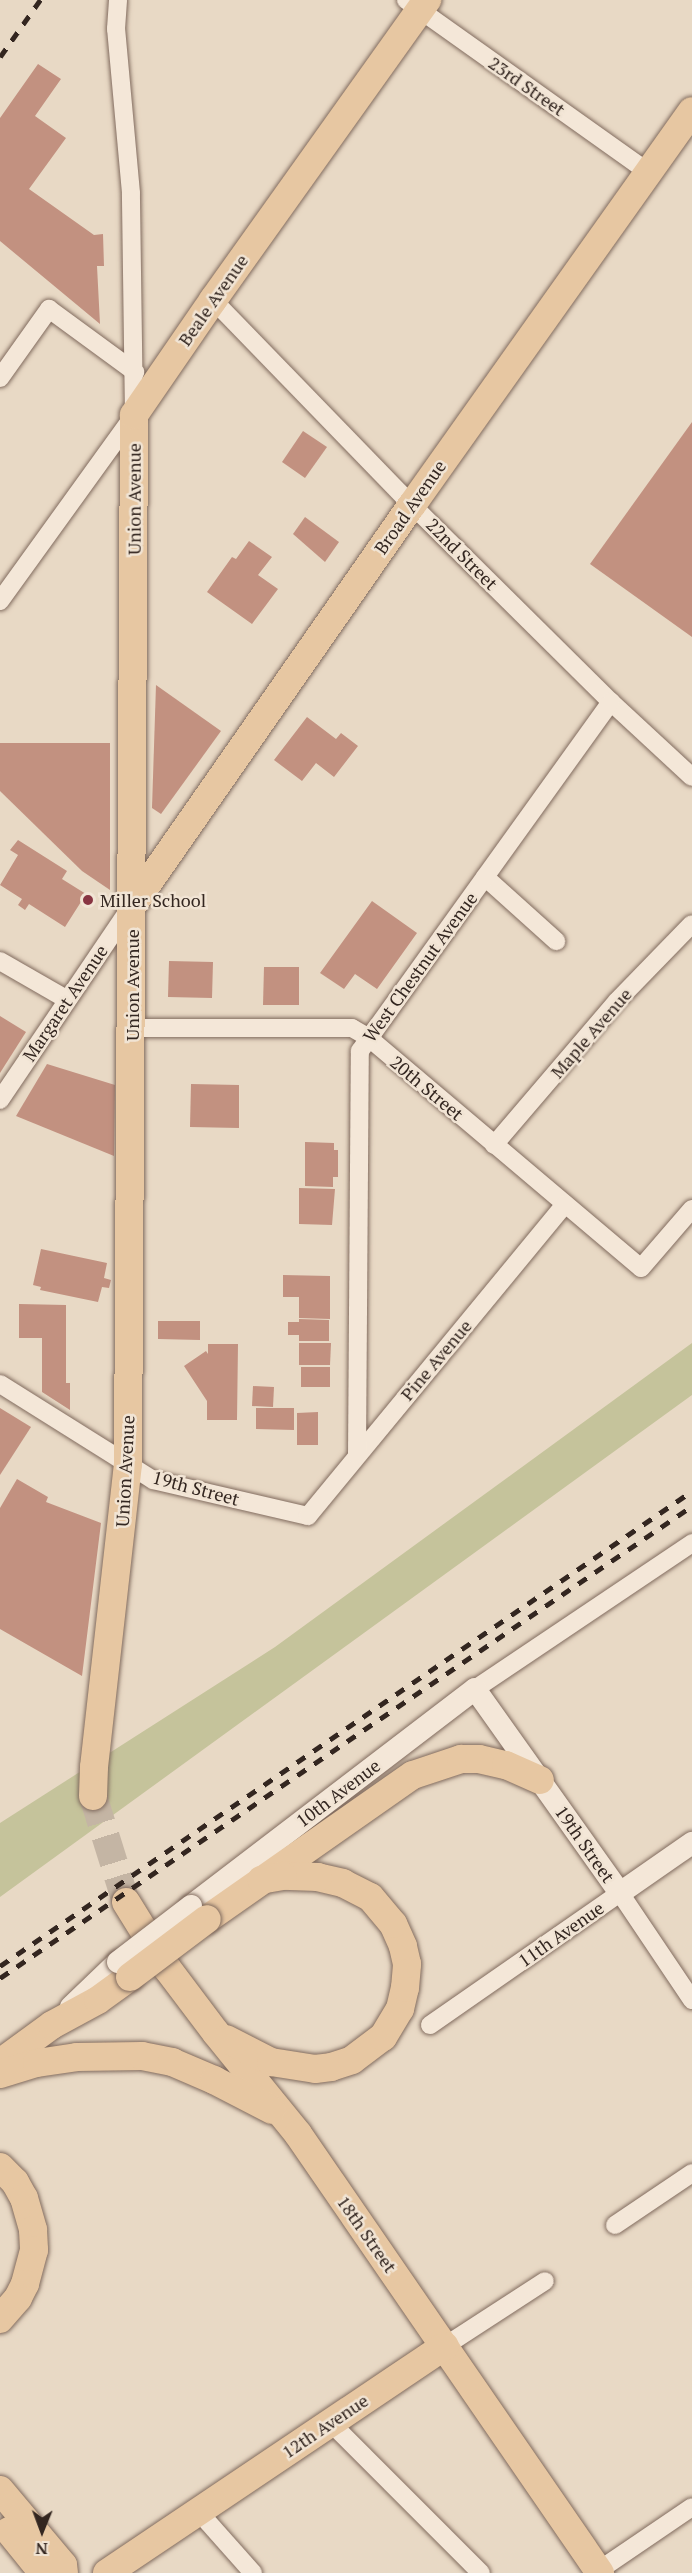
<!DOCTYPE html>
<style>
body{margin:0}
#map{position:relative;width:692px;height:2573px;overflow:hidden;background:#e8d9c5;font-family:"PT Serif",serif}
div>[style]{position:absolute}
[style*='--x']{left:calc(var(--x)*1px);top:calc(var(--y)*1px);width:calc(var(--w)*1px);rotate:calc(var(--a)*1deg)}
.green>*{inset:0;background:#c5c39b}
.building>*{inset:0;background:#c29180}
.primary-tunnel>*{height:28px;margin-top:-14px;transform-origin:0;background:repeating-linear-gradient(90deg,#c4b5a4 0 28px,transparent 0 42px)}
.roads{filter:drop-shadow(0 0 2px #816b5e) drop-shadow(0 0 2px #816b5e)}
.minor>*{height:18px;margin:-9px;padding:0 9px;transform-origin:9px;border-radius:9px;background:#f4e7d8}
.tertiary>*{height:22px;margin:-11px;padding:0 11px;transform-origin:11px;border-radius:11px;background:#f4e7d8}
.primary>*{height:28px;margin:-14px;padding:0 14px;transform-origin:14px;border-radius:14px;background:#e7c7a2}
.rail>*{height:4.5px;margin-top:-2.25px;transform-origin:0;background:repeating-linear-gradient(90deg,#332620 0 10px,transparent 0 20px)}
.bridges{filter:drop-shadow(0 0 2px #816b5e) drop-shadow(0 0 2px #816b5e)}
.tertiary-bridge>*{height:22px;margin:-11px;padding:0 11px;transform-origin:11px;border-radius:11px;background:#f4e7d8}
.primary-bridge>*{height:28px;margin:-14px;padding:0 14px;transform-origin:14px;border-radius:14px;background:#e7c7a2}
.dots>*{width:16px;height:16px;translate:-50% -50%;box-sizing:border-box;border:3px solid #f1e4d4;border-radius:50%}
span{translate:-50% -50%;white-space:nowrap;text-align:center;line-height:1.15;-webkit-text-stroke:5px #f1e4d4;paint-order:stroke}
.street-label{font-size:18px;color:#332620}
.poi-label{font-size:18px;color:#332620}
.left{translate:0 -50%;text-align:left}
.north{position:absolute;left:12px;top:2501px;width:60px;height:60px;-webkit-text-stroke:4px #f1e4d4;paint-order:stroke;rotate:181deg;font-size:16px;font-weight:700;line-height:24px;text-align:center;color:#332620}
.north::after{content:'';display:block;margin:auto;width:21px;height:27px;background:#332620;clip-path:polygon(50% 0,100% 100%,50% 72%,0 100%)}
</style>
<div id="map">
<div class="green">
<div style="clip-path:polygon(692px 1343px,692px 1395px,0 1897px,0 1823px,275px 1647px)"></div>
</div>
<div class="building">
<div style="clip-path:polygon(38px 64px,61px 79px,35px 116px,66px 138px,29px 189px,94px 235px,103px 234px,104px 266px,97px 266px,100px 324px,0 241px,0 118px)"></div>
<div style="clip-path:polygon(692px 422px,692px 637px,590px 564px)"></div>
<div style="clip-path:polygon(303px 431px,327px 447px,305px 478px,282px 462px)"></div>
<div style="clip-path:polygon(305px 517px,339px 542px,325px 562px,293px 534px)"></div>
<div style="clip-path:polygon(249px 541px,272px 557px,258px 575px,278px 589px,252px 624px,207px 592px,232px 557px,236px 559px)"></div>
<div style="clip-path:polygon(156px 685px,221px 731px,161px 814px,152px 808px)"></div>
<div style="clip-path:polygon(307px 717px,336px 739px,341px 733px,358px 746px,334px 777px,316px 763px,302px 781px,274px 760px)"></div>
<div style="clip-path:polygon(0 743px,110px 743px,110px 890px,82px 871px,0 791px)"></div>
<div style="clip-path:polygon(18px 840px,67px 871px,62px 879px,86px 894px,65px 927px,29px 904px,25px 910px,18px 905px,22px 899px,0 885px,18px 855px,10px 850px)"></div>
<div style="clip-path:polygon(372px 901px,417px 933px,377px 989px,355px 974px,344px 989px,320px 973px)"></div>
<div style="clip-path:polygon(169px 961px,213px 962px,212px 998px,168px 997px)"></div>
<div style="clip-path:polygon(264px 967px,299px 967px,299px 1005px,263px 1005px)"></div>
<div style="clip-path:polygon(0 1016px,26px 1032px,0 1073px)"></div>
<div style="clip-path:polygon(47px 1064px,115px 1085px,114px 1156px,16px 1116px)"></div>
<div style="clip-path:polygon(191px 1084px,239px 1085px,239px 1128px,190px 1127px)"></div>
<div style="clip-path:polygon(305px 1142px,334px 1143px,334px 1150px,338px 1150px,338px 1177px,333px 1177px,333px 1187px,305px 1186px)"></div>
<div style="clip-path:polygon(299px 1188px,335px 1189px,332px 1225px,299px 1224px)"></div>
<div style="clip-path:polygon(41px 1249px,107px 1263px,104px 1278px,111px 1280px,109px 1288px,102px 1287px,98px 1302px,40px 1290px,41px 1287px,33px 1285px)"></div>
<div style="clip-path:polygon(283px 1275px,330px 1276px,330px 1319px,299px 1318px,299px 1297px,283px 1297px)"></div>
<div style="clip-path:polygon(19px 1304px,66px 1305px,66px 1383px,70px 1383px,70px 1410px,42px 1392px,42px 1338px,19px 1338px)"></div>
<div style="clip-path:polygon(299px 1319px,329px 1320px,329px 1341px,299px 1341px,299px 1335px,288px 1335px,288px 1322px,299px 1322px)"></div>
<div style="clip-path:polygon(158px 1321px,200px 1321px,200px 1340px,158px 1339px)"></div>
<div style="clip-path:polygon(299px 1343px,331px 1343px,330px 1365px,299px 1365px)"></div>
<div style="clip-path:polygon(208px 1344px,238px 1344px,237px 1420px,207px 1420px,207px 1401px,184px 1366px,206px 1351px,208px 1354px)"></div>
<div style="clip-path:polygon(301px 1367px,330px 1367px,330px 1387px,301px 1387px)"></div>
<div style="clip-path:polygon(253px 1386px,274px 1387px,273px 1407px,252px 1406px)"></div>
<div style="clip-path:polygon(0 1408px,31px 1427px,0 1475px)"></div>
<div style="clip-path:polygon(256px 1408px,294px 1408px,294px 1430px,256px 1429px)"></div>
<div style="clip-path:polygon(318px 1412px,318px 1445px,297px 1445px,297px 1413px)"></div>
<div style="clip-path:polygon(17px 1479px,48px 1497px,46px 1502px,101px 1523px,82px 1676px,0 1629px,0 1508px)"></div>
</div>
<div class="primary-tunnel">
<div style="--x:93;--y:1796;--w:111;--a:72.7"></div>
</div>
<div class="roads">
<div class="minor">
<div style="--x:406;--y:0;--w:298;--a:35.4"></div>
<div style="--x:213;--y:300;--w:286;--a:45.9"></div>
<div style="--x:412;--y:505;--w:280;--a:44.7"></div>
<div style="--x:611;--y:702;--w:110;--a:42.8"></div>
<div style="--x:0;--y:378;--w:85;--a:-54.6"></div>
<div style="--x:49;--y:309;--w:107;--a:36.2"></div>
<div style="--x:0;--y:601;--w:229;--a:-54.2"></div>
<div style="--x:134;--y:415;--w:222;--a:-90.8"></div>
<div style="--x:131;--y:193;--w:165;--a:-95.2"></div>
<div style="--x:116;--y:29;--w:29;--a:-86"></div>
<div style="--x:485;--y:877;--w:96;--a:42"></div>
<div style="--x:0;--y:961;--w:76;--a:29.9"></div>
<div style="--x:132;--y:1028;--w:220;--a:0"></div>
<div style="--x:352;--y:1028;--w:20;--a:30"></div>
<div style="--x:369;--y:1038;--w:356;--a:40.2"></div>
<div style="--x:641;--y:1268;--w:78;--a:-49.2"></div>
<div style="--x:0;--y:1100;--w:232;--a:-55.9"></div>
<div style="--x:494;--y:1145;--w:189;--a:-49.5"></div>
<div style="--x:617;--y:1001;--w:107;--a:-45.8"></div>
<div style="--x:0;--y:1384;--w:181;--a:32.1"></div>
<div style="--x:153;--y:1480;--w:159;--a:13.1"></div>
<div style="--x:308;--y:1516;--w:404;--a:-50.5"></div>
<div style="--x:357;--y:1455;--w:404;--a:-89.6"></div>
<div style="--x:360;--y:1051;--w:430;--a:-54.3"></div>
<div style="--x:475;--y:1689;--w:262;--a:-33.9"></div>
<div style="--x:430;--y:2025;--w:231;--a:-34.8"></div>
<div style="--x:620;--y:1893;--w:129;--a:56.1"></div>
<div style="--x:615;--y:2225;--w:93;--a:-34"></div>
<div style="--x:445;--y:2346;--w:119;--a:-33"></div>
<div style="--x:331;--y:2423;--w:212;--a:45"></div>
<div style="--x:198;--y:2511;--w:83;--a:48.4"></div>
<div style="--x:595;--y:2573;--w:117;--a:-34.2"></div>
</div>
<div class="tertiary">
<div style="--x:191;--y:1906;--w:357;--a:-37.4"></div>
<div style="--x:475;--y:1689;--w:250;--a:54.6"></div>
<div style="--x:620;--y:1893;--w:88;--a:-34.8"></div>
<div style="--x:71;--y:2007;--w:65;--a:-43.8"></div>
</div>
<div class="primary">
<div style="--x:132;--y:906;--w:489;--a:-55.1"></div>
<div style="--x:412;--y:505;--w:483;--a:-54.6"></div>
<div style="--x:93;--y:1796;--w:29;--a:-88"></div>
<div style="--x:94;--y:1767;--w:305;--a:-83.6"></div>
<div style="--x:128;--y:1464;--w:1049;--a:-89.67"></div>
<div style="--x:134;--y:415;--w:140;--a:-55.5"></div>
<div style="--x:213;--y:300;--w:369;--a:-54.5"></div>
<div style="--x:126;--y:1902;--w:78;--a:58.2"></div>
<div style="--x:167;--y:1968;--w:81;--a:53"></div>
<div style="--x:216;--y:2033;--w:130;--a:50.9"></div>
<div style="--x:298;--y:2134;--w:533;--a:55.47"></div>
<div style="--x:207;--y:1919;--w:251;--a:-35"></div>
<div style="--x:413;--y:1775;--w:51;--a:-18.4"></div>
<div style="--x:461;--y:1759;--w:18;--a:0"></div>
<div style="--x:479;--y:1759;--w:28;--a:13"></div>
<div style="--x:506;--y:1765;--w:37;--a:24"></div>
<div style="--x:226;--y:2039;--w:51;--a:27.1"></div>
<div style="--x:271;--y:2062;--w:45;--a:9"></div>
<div style="--x:315;--y:2069;--w:16;--a:-7"></div>
<div style="--x:331;--y:2067;--w:22;--a:-18"></div>
<div style="--x:352;--y:2060;--w:39;--a:-37"></div>
<div style="--x:383;--y:2037;--w:33;--a:-59"></div>
<div style="--x:400;--y:2009;--w:22;--a:-77"></div>
<div style="--x:405;--y:1988;--w:24;--a:-85"></div>
<div style="--x:407;--y:1964;--w:18;--a:-103"></div>
<div style="--x:403;--y:1946;--w:24;--a:-114"></div>
<div style="--x:393;--y:1924;--w:35;--a:-130"></div>
<div style="--x:370;--y:1897;--w:30;--a:-153"></div>
<div style="--x:343;--y:1883;--w:26;--a:-167"></div>
<div style="--x:318;--y:1877;--w:35;--a:-178"></div>
<div style="--x:283;--y:1876;--w:22;--a:170"></div>
<div style="--x:0;--y:2063;--w:64;--a:-36.2"></div>
<div style="--x:52;--y:2025;--w:52;--a:-28.5"></div>
<div style="--x:98;--y:2000;--w:39;--a:-36"></div>
<div style="--x:0;--y:2074;--w:39;--a:-17"></div>
<div style="--x:37;--y:2063;--w:40;--a:-8.5"></div>
<div style="--x:77;--y:2057;--w:65;--a:-0.9"></div>
<div style="--x:142;--y:2056;--w:31;--a:11"></div>
<div style="--x:172;--y:2062;--w:46;--a:23.2"></div>
<div style="--x:214;--y:2080;--w:65;--a:27.3"></div>
<div style="--x:0;--y:2167;--w:21;--a:45"></div>
<div style="--x:15;--y:2182;--w:18;--a:61"></div>
<div style="--x:24;--y:2198;--w:33;--a:74"></div>
<div style="--x:33;--y:2230;--w:20;--a:87"></div>
<div style="--x:34;--y:2250;--w:35;--a:105"></div>
<div style="--x:25;--y:2284;--w:16;--a:117"></div>
<div style="--x:18;--y:2298;--w:28;--a:131"></div>
<div style="--x:0;--y:2490;--w:98;--a:50"></div>
<div style="--x:63;--y:2565;--w:8;--a:83"></div>
<div style="--x:9;--y:2531;--w:54;--a:51"></div>
<div style="--x:107;--y:2573;--w:407;--a:-33.9"></div>
</div>
</div>
<div class="rail">
<div style="--x:0;--y:57;--w:70;--a:-54.9"></div>
<div style="--x:0;--y:1966;--w:839;--a:-34.47"></div>
<div style="--x:0;--y:1978;--w:838;--a:-34.3"></div>
</div>
<div class="bridges">
<div class="tertiary-bridge">
<div style="--x:118;--y:1962;--w:92;--a:-37.5"></div>
</div>
<div class="primary-bridge">
<div style="--x:130;--y:1977;--w:96;--a:-37"></div>
</div>
</div>
<div class="dots">
<div style="left:88px;top:900px;background:#883542"></div>
</div>
<div class="street-label">
<span style="left:527px;top:86px;rotate:35deg">23rd Street</span>
<span style="left:213px;top:300px;rotate:-55deg">Beale Avenue</span>
<span style="left:134px;top:499px;rotate:-90deg">Union Avenue</span>
<span style="left:410px;top:507px;rotate:-55deg">Broad Avenue</span>
<span style="left:462px;top:554px;rotate:45deg">22nd Street</span>
<span style="left:420px;top:967px;rotate:-54deg">West Chestnut Avenue</span>
<span style="left:132px;top:985px;rotate:-90deg">Union Avenue</span>
<span style="left:65px;top:1003px;rotate:-56deg">Margaret Avenue</span>
<span style="left:591px;top:1033px;rotate:-49deg">Maple Avenue</span>
<span style="left:427px;top:1088px;rotate:40deg">20th Street</span>
<span style="left:436px;top:1360px;rotate:-50deg">Pine Avenue</span>
<span style="left:125px;top:1471px;rotate:-87deg">Union Avenue</span>
<span style="left:196px;top:1488px;rotate:15deg">19th Street</span>
<span style="left:338px;top:1793px;rotate:-37deg">10th Avenue</span>
<span style="left:585px;top:1844px;rotate:55deg">19th Street</span>
<span style="left:561px;top:1934px;rotate:-35deg">11th Avenue</span>
<span style="left:367px;top:2234px;rotate:55deg">18th Street</span>
<span style="left:325px;top:2426px;rotate:-34deg">12th Avenue</span>
</div>
<div class="poi-label">
<span class="left" style="left:100px;top:900px">Miller School</span>
</div>
<div class="north">N</div>
</div>
